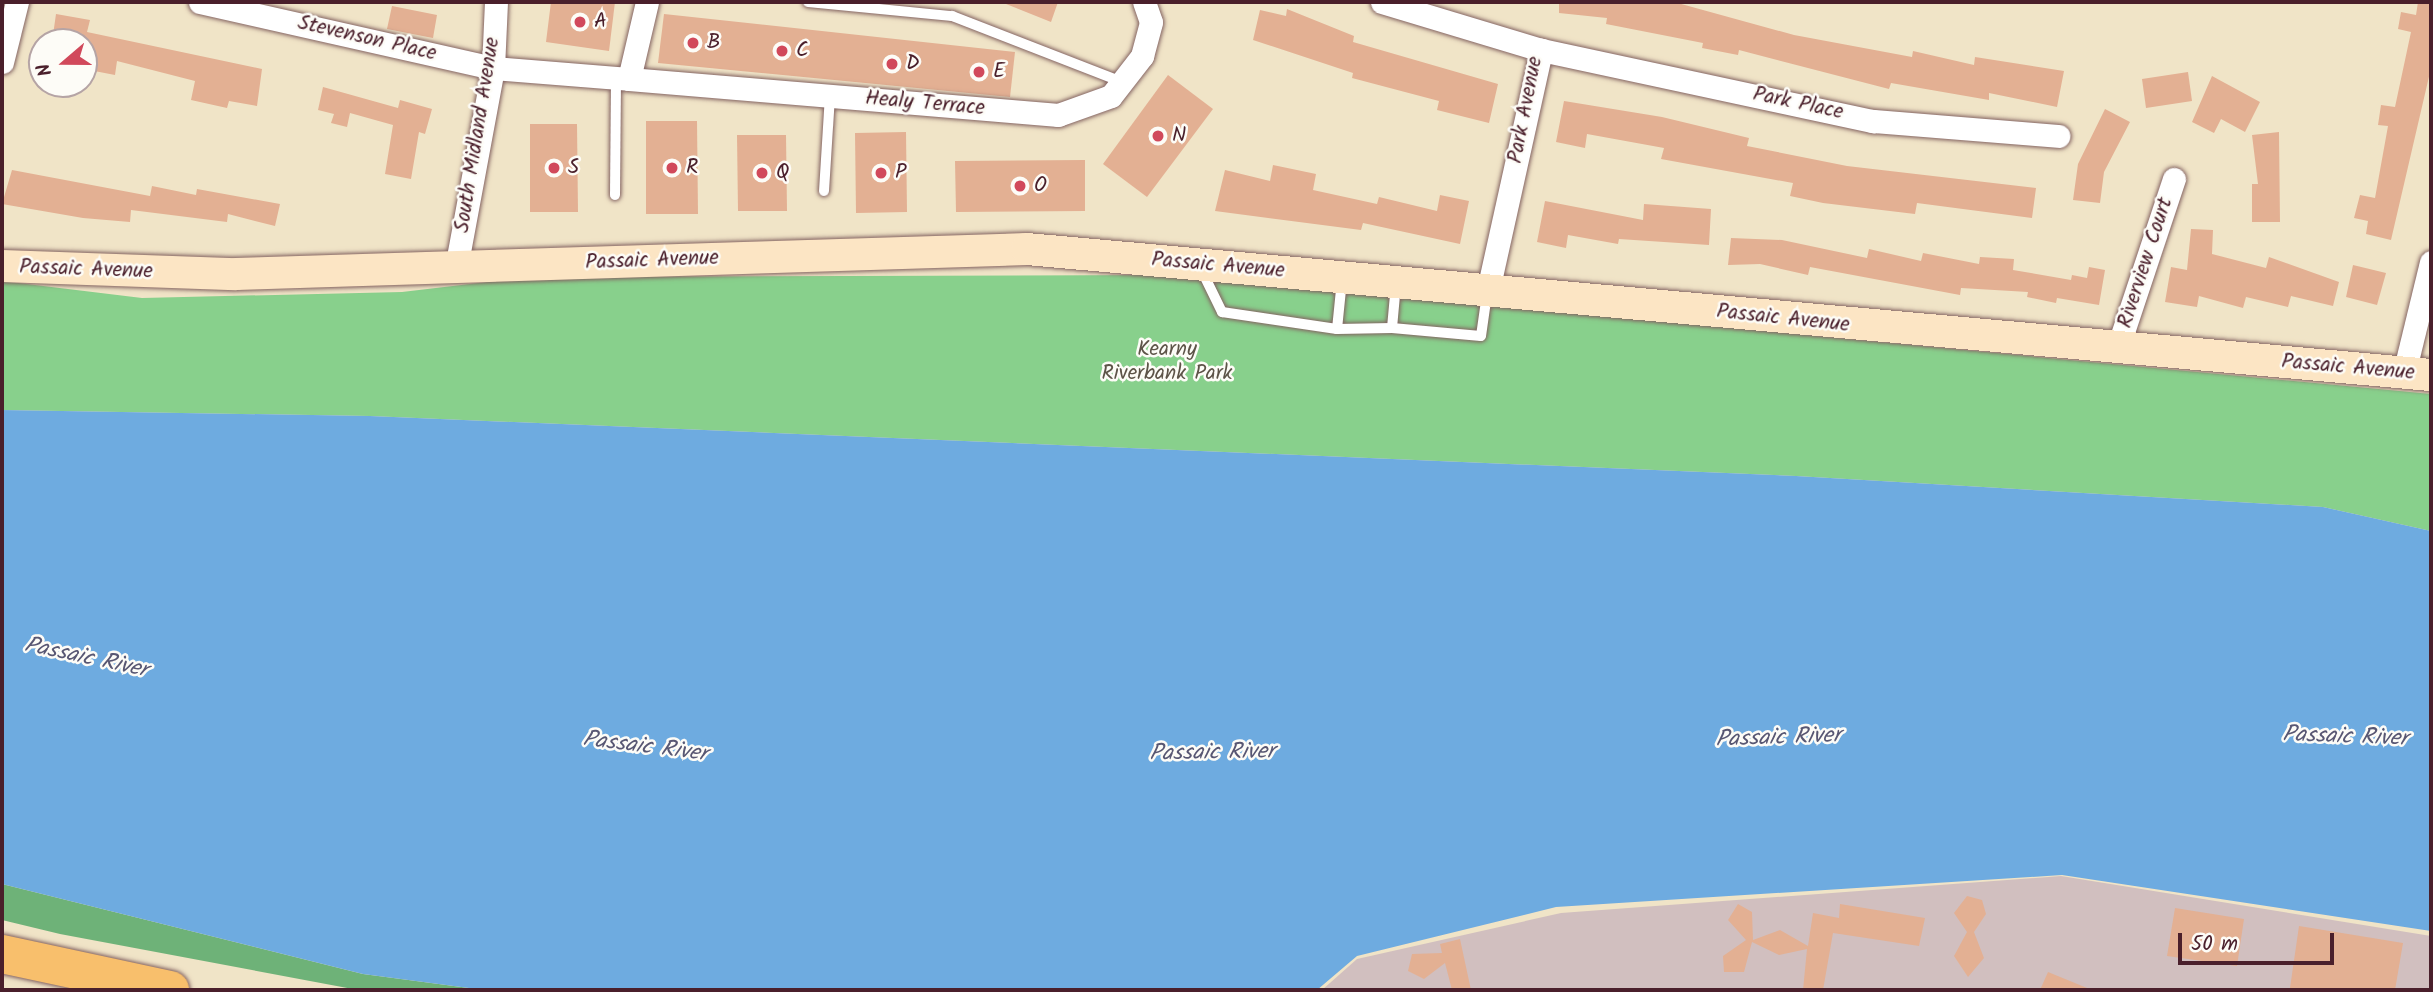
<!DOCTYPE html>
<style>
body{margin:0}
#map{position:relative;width:2433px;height:992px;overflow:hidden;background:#f0e4c7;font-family:Kalam,sans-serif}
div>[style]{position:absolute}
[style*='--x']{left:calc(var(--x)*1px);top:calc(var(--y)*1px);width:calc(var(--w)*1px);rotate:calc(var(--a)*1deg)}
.industrial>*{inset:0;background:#d1bfbf}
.green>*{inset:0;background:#88d08c}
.forest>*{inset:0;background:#6eb278}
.water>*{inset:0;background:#6eabe0}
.building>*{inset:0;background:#e3b093}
.roads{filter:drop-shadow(0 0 2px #846462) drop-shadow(0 0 2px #846462)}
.service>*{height:10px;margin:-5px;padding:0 5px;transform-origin:5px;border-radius:5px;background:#fff}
.minor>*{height:23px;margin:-11.5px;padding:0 11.5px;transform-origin:11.5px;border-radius:11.5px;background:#fff}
.secondary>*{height:32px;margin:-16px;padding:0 16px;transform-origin:16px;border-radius:16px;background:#fce5c4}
.motorway>*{height:38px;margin:-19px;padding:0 19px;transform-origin:19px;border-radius:19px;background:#f8bf6c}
.dots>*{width:19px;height:19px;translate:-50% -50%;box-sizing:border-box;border:4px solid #fdfcf7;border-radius:50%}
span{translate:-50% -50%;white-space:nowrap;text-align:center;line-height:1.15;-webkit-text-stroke:5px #fdfcf7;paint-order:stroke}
.poi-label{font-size:21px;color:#4a1f2b}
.left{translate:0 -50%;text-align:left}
.street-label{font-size:21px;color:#4a1f2b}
.park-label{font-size:21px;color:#5d5448}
.water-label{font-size:23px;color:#585773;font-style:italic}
.frame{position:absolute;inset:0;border:4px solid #4a1f2b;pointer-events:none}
.north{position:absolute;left:28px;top:28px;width:70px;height:70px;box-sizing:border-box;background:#fdfcf7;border:2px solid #b5a4a5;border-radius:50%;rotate:250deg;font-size:19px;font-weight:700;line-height:28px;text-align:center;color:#4a1f2b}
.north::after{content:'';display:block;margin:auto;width:24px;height:32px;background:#d1495b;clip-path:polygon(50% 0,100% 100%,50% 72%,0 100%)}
.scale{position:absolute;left:2178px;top:933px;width:156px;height:32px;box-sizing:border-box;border:4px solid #4a1f2b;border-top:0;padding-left:9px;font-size:21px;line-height:24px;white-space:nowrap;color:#4a1f2b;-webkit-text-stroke:5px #fdfcf7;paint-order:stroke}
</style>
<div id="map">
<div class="industrial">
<div style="clip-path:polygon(2061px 876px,2431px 936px,2431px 990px,1322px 990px,1357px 959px,1561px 913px)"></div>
</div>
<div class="green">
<div style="clip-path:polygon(1169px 275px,2431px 394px,2431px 531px,2323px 507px,1796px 476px,370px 416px,2px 410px,2px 281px,142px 298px,402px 292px,529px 277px)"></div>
</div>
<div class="forest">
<div style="clip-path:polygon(2px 884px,363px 974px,484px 990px,358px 990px,60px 934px,2px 920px)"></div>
</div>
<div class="water">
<div style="clip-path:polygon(2px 410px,370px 416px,1796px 476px,2323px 507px,2431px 531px,2431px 931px,2062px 875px,1556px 907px,1357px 956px,1317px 990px,484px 990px,363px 974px,2px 884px)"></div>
</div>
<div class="building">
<div style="clip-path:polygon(551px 2px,615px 2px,609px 51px,546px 42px)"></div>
<div style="clip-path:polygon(1001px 2px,1058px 2px,1051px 22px)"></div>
<div style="clip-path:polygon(1559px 2px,1674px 2px,1794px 35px,1912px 57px,1913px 51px,1974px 65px,1975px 57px,2064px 71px,2057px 107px,1989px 93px,1989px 100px,1891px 83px,1889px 89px,1739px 50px,1738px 55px,1702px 48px,1703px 43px,1606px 24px,1607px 18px,1559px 13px)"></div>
<div style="clip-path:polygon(2418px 2px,2431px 2px,2431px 68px,2391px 240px,2366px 234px,2368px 221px,2354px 218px,2360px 195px,2375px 198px,2388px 126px,2378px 125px,2381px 105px,2395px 107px,2411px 32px,2398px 29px,2401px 12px,2416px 15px)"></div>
<div style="clip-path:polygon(392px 6px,437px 15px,433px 38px,387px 29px)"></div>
<div style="clip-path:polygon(1287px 9px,1354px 36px,1353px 42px,1498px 84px,1489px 123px,1437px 110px,1439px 101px,1352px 78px,1353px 73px,1253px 40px,1260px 10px,1286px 16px)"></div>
<div style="clip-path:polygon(56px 14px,90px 20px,87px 32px,262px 69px,257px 106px,229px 101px,227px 108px,191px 100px,195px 81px,117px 61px,115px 75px,84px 69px,84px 42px,52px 42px)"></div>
<div style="clip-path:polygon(664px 14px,1015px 52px,1010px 97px,658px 63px)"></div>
<div style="clip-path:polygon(2188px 72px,2192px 101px,2146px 108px,2142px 79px)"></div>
<div style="clip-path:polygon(1168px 75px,1213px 109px,1147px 197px,1103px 164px)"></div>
<div style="clip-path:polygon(2212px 76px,2260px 102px,2245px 132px,2221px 119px,2214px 133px,2192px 122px)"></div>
<div style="clip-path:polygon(323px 87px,398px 108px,400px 100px,432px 109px,425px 134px,419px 132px,411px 179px,385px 174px,393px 125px,350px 113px,347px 127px,331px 123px,334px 114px,318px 110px)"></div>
<div style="clip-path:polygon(1564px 101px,1662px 117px,1749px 138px,1747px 146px,1847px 166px,2036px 188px,2032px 218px,1917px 203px,1915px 214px,1823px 203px,1790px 196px,1793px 183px,1661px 159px,1664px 148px,1587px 134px,1585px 148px,1556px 142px)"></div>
<div style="clip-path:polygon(2105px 109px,2130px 122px,2104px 172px,2100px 203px,2073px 200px,2078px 164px)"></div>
<div style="clip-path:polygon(646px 121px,697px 121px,698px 214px,646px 214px)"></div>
<div style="clip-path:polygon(530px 124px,577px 124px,578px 212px,530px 212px)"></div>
<div style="clip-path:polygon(906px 132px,907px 212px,856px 213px,855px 133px)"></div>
<div style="clip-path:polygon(2279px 132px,2280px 222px,2252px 222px,2252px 184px,2258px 184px,2252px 135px)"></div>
<div style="clip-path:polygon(737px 135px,786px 135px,787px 211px,738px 211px)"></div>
<div style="clip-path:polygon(1085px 160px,1085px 211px,956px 212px,955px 161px)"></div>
<div style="clip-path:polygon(1273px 165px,1316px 174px,1313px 190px,1377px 204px,1379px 197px,1437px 211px,1440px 195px,1469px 201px,1460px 244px,1363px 223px,1361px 230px,1215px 211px,1225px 170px,1270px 181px)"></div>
<div style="clip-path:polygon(12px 170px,150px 196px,152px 186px,196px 195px,197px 189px,280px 204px,275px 226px,228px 214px,227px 222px,131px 210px,130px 222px,83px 218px,2px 204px)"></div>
<div style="clip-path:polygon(1545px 201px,1643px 220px,1644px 204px,1711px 209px,1709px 245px,1619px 239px,1618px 244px,1568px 235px,1566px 248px,1537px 242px)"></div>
<div style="clip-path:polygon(2191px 229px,2213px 230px,2212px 254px,2266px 268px,2269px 257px,2339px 282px,2333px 306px,2291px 296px,2288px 307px,2246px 297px,2243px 308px,2199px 296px,2197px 307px,2165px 302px,2171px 267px,2187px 270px)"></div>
<div style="clip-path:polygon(1731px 238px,1782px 240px,1867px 258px,1869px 249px,1921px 261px,1923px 253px,1979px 264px,1980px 257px,2014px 259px,2013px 270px,2071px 280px,2072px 275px,2087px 278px,2089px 267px,2105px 270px,2099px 305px,2057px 298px,2056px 303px,2027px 297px,2028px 292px,1961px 288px,1960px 295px,1810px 267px,1808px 275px,1760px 264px,1728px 265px)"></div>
<div style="clip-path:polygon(2353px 265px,2386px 273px,2377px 305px,2346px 297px)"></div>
<div style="clip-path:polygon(1967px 896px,1982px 900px,1986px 914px,1974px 932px,1984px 958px,1968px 977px,1954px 956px,1967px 932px,1954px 913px)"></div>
<div style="clip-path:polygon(1738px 904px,1752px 912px,1753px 940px,1780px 930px,1808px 946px,1813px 913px,1839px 918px,1840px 904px,1925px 918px,1919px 946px,1833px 933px,1823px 990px,1803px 990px,1807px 949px,1779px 955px,1752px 942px,1744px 972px,1724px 972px,1723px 956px,1746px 940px,1728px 920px)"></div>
<div style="clip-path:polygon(2175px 908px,2244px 919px,2237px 966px,2167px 956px)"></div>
<div style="clip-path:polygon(2299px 926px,2403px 943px,2395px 990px,2290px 988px)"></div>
<div style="clip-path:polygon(1460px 939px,1471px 990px,1452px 990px,1445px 963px,1424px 979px,1408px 971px,1412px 954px,1442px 953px,1440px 944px)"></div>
<div style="clip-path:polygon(2048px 972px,2092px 990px,2040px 990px)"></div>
</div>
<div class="roads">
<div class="service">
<div style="--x:808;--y:2;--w:145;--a:5.6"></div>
<div style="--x:952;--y:16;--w:182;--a:21.2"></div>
<div style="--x:824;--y:191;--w:95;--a:-86.4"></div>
<div style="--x:615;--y:195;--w:117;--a:-89.5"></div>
<div style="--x:1201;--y:269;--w:48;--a:64"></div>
<div style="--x:1222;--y:312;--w:116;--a:8.4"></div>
<div style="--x:1337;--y:329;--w:49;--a:-84.2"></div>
<div style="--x:1396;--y:284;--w:44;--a:95.2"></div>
<div style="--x:1392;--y:328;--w:89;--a:5.1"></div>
<div style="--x:1481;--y:336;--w:42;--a:-81.9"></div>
<div style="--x:1337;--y:329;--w:55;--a:-1"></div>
</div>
<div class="minor">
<div style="--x:200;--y:2;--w:300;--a:12.7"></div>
<div style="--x:493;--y:68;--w:136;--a:4.6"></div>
<div style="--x:647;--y:2;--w:79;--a:103.2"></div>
<div style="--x:629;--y:79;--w:431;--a:4.8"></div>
<div style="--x:1058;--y:115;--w:56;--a:-19.7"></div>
<div style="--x:1111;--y:96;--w:51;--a:-52.2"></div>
<div style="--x:1142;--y:56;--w:35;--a:-75"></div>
<div style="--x:1151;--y:22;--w:21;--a:-109"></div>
<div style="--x:1382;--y:2;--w:166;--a:16.8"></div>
<div style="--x:1541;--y:50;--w:340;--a:12.1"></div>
<div style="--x:1873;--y:121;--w:186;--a:4.6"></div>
<div style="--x:2;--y:62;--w:62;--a:-76"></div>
<div style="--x:456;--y:268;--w:203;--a:-79.5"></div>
<div style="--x:493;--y:68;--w:66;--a:-87.4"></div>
<div style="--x:1488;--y:290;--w:246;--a:-77.5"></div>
<div style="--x:2118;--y:347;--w:177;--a:-71.6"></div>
<div style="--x:2404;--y:373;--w:114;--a:-76.3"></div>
</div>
<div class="secondary">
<div style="--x:2;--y:266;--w:234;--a:2"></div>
<div style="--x:236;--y:274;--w:791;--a:-1.81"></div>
<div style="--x:1027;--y:249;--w:1410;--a:5.13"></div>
</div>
<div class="motorway">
<div style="--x:2;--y:954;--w:172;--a:12.1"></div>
</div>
</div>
<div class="dots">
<div style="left:580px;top:22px;background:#d1495b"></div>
<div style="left:693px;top:43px;background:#d1495b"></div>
<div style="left:782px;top:51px;background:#d1495b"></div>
<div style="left:892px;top:64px;background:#d1495b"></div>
<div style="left:979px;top:72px;background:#d1495b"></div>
<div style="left:1158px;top:136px;background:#d1495b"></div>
<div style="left:554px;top:168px;background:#d1495b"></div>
<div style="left:672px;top:168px;background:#d1495b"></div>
<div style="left:762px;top:173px;background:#d1495b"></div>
<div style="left:881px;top:173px;background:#d1495b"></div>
<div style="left:1020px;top:186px;background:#d1495b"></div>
</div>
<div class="poi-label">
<span class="left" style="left:594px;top:22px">A</span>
<span class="left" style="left:707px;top:43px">B</span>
<span class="left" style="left:796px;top:51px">C</span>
<span class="left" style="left:906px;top:64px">D</span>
<span class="left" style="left:993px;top:72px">E</span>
<span class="left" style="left:1172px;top:136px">N</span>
<span class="left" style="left:568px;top:168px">S</span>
<span class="left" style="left:686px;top:168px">R</span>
<span class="left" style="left:776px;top:173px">Q</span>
<span class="left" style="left:895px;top:173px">P</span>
<span class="left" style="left:1034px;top:186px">O</span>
</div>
<div class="street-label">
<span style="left:367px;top:39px;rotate:13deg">Stevenson Place</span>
<span style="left:925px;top:104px;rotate:5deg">Healy Terrace</span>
<span style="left:1798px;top:104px;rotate:12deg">Park Place</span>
<span style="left:1526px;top:110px;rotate:-79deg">Park Avenue</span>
<span style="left:478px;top:135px;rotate:-81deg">South Midland Avenue</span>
<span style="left:652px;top:261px;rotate:-2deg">Passaic Avenue</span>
<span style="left:2146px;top:263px;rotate:-72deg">Riverview Court</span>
<span style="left:1218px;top:266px;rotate:5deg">Passaic Avenue</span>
<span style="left:86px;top:270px;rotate:2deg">Passaic Avenue</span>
<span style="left:1783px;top:319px;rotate:6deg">Passaic Avenue</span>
<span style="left:2348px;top:368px;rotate:5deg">Passaic Avenue</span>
</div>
<div class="park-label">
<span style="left:1167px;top:362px">Kearny<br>Riverbank Park</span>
</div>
<div class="water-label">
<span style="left:86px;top:658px;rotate:12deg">Passaic River</span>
<span style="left:2345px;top:737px;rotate:2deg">Passaic River</span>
<span style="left:1778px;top:738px;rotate:-2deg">Passaic River</span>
<span style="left:645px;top:747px;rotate:7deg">Passaic River</span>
<span style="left:1212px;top:753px;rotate:-1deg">Passaic River</span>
</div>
<div class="frame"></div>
<div class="north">N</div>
<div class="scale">50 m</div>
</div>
